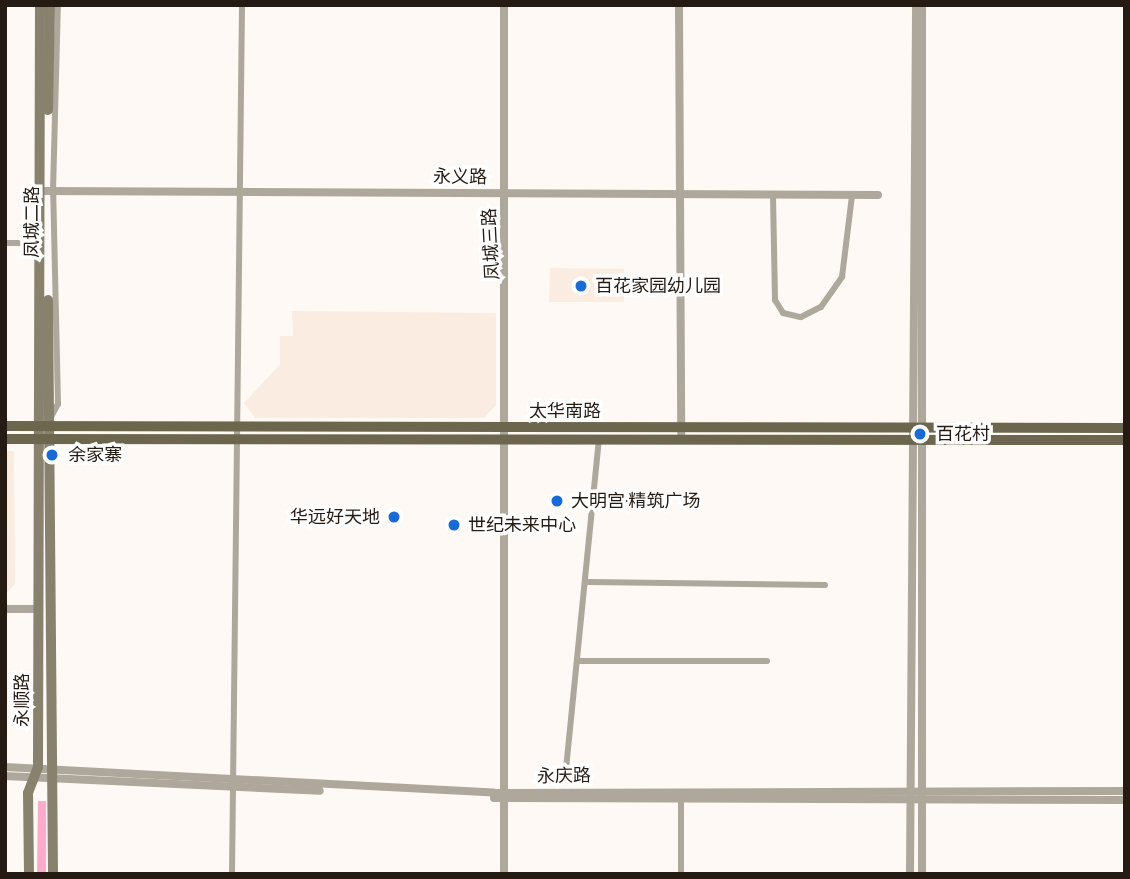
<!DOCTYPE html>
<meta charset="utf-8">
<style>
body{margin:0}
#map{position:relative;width:1130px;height:879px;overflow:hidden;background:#fef9f4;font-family:Raleway,"Noto Sans SC",sans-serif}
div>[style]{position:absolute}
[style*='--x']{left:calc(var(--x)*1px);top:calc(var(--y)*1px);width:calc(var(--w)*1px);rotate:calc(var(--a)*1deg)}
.built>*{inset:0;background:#faece1}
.green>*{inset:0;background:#feaacb}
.minor>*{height:6px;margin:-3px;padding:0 3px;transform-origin:3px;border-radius:3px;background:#ada89b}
.tertiary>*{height:8px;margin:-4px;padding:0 4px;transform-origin:4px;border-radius:4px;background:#ada89b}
.secondary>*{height:10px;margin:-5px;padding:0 5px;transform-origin:5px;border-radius:5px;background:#88816e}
.primary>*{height:10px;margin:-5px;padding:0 5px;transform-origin:5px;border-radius:5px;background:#6d664e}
.dots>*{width:19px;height:19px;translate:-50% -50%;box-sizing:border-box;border:4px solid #fff;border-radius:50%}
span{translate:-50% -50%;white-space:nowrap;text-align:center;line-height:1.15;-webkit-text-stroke:7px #fff;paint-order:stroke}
.street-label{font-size:18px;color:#251b13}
.poi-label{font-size:18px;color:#251b13}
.left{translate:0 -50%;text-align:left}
.right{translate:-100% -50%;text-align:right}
.frame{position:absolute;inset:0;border:7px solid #251b13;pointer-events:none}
</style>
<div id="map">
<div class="built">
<div style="clip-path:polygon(550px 268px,624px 269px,624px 302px,549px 302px)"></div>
<div style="clip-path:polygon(292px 311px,496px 313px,496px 405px,484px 418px,255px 418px,244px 403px,280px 364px,280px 336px,293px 336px)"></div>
<div style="clip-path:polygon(5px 451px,14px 451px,15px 584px,5px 595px)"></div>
</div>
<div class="green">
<div style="clip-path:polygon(38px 801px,46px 801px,46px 874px,37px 874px)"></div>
</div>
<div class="minor">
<div style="--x:773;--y:195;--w:105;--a:88.9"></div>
<div style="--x:775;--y:300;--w:15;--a:58"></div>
<div style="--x:783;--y:313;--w:18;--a:13"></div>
<div style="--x:801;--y:317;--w:22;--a:-27"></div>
<div style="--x:821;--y:307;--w:37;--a:-55"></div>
<div style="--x:842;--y:277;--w:83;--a:-83"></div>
<div style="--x:5;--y:243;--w:15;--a:0"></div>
<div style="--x:51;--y:417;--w:15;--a:-62"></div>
<div style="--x:58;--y:404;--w:213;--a:-91.3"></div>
<div style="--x:53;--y:191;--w:186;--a:-88.5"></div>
<div style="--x:588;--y:582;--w:237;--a:0.7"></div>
<div style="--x:577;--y:661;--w:190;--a:0"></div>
<div style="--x:565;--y:779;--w:342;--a:-84.3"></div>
<div style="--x:681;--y:795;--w:79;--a:90"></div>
<div style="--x:232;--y:874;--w:869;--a:-89.34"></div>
</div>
<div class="tertiary">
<div style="--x:504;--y:5;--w:869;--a:90"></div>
<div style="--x:679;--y:5;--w:428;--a:89.7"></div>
<div style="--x:42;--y:191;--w:836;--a:0.27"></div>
<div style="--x:5;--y:609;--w:32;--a:0"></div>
<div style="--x:5;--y:767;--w:489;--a:3"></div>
<div style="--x:493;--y:793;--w:632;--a:-0.18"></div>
<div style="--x:5;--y:776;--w:315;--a:2.7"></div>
<div style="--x:494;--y:798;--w:631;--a:0.18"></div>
<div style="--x:910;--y:874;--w:869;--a:-89.6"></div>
<div style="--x:922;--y:874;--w:869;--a:-90"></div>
</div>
<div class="secondary">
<div style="--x:48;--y:110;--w:105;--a:-88.9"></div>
<div style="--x:48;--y:300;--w:574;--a:89.5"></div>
<div style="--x:29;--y:874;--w:81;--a:-90.7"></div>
<div style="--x:28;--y:793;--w:28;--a:-69"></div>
<div style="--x:38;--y:767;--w:762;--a:-89.85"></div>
</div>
<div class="primary">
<div style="--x:5;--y:426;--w:1120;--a:0.1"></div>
<div style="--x:5;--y:439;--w:1120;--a:0.05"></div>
</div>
<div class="dots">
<div style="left:581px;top:286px;background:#186bd5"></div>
<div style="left:920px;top:434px;background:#186bd5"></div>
<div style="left:52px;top:455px;background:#186bd5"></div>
<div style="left:557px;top:501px;background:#186bd5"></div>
<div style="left:394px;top:517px;background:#186bd5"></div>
<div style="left:454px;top:525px;background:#186bd5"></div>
</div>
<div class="street-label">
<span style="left:460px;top:177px;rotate:1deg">永义路</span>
<span style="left:32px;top:222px;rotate:-90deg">凤城二路</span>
<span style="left:491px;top:244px;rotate:-93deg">凤城三路</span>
<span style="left:565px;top:411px">太华南路</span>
<span style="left:22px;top:700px;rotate:-90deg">永顺路</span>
<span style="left:564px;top:776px;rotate:-1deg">永庆路</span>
</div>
<div class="poi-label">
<span class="left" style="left:595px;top:286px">百花家园幼儿园</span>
<span class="left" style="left:936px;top:434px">百花村</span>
<span class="left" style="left:68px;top:455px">余家寨</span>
<span class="left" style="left:571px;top:501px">大明宫·精筑广场</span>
<span class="right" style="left:380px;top:517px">华远好天地</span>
<span class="left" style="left:468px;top:525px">世纪未来中心</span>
</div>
<div class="frame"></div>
</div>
